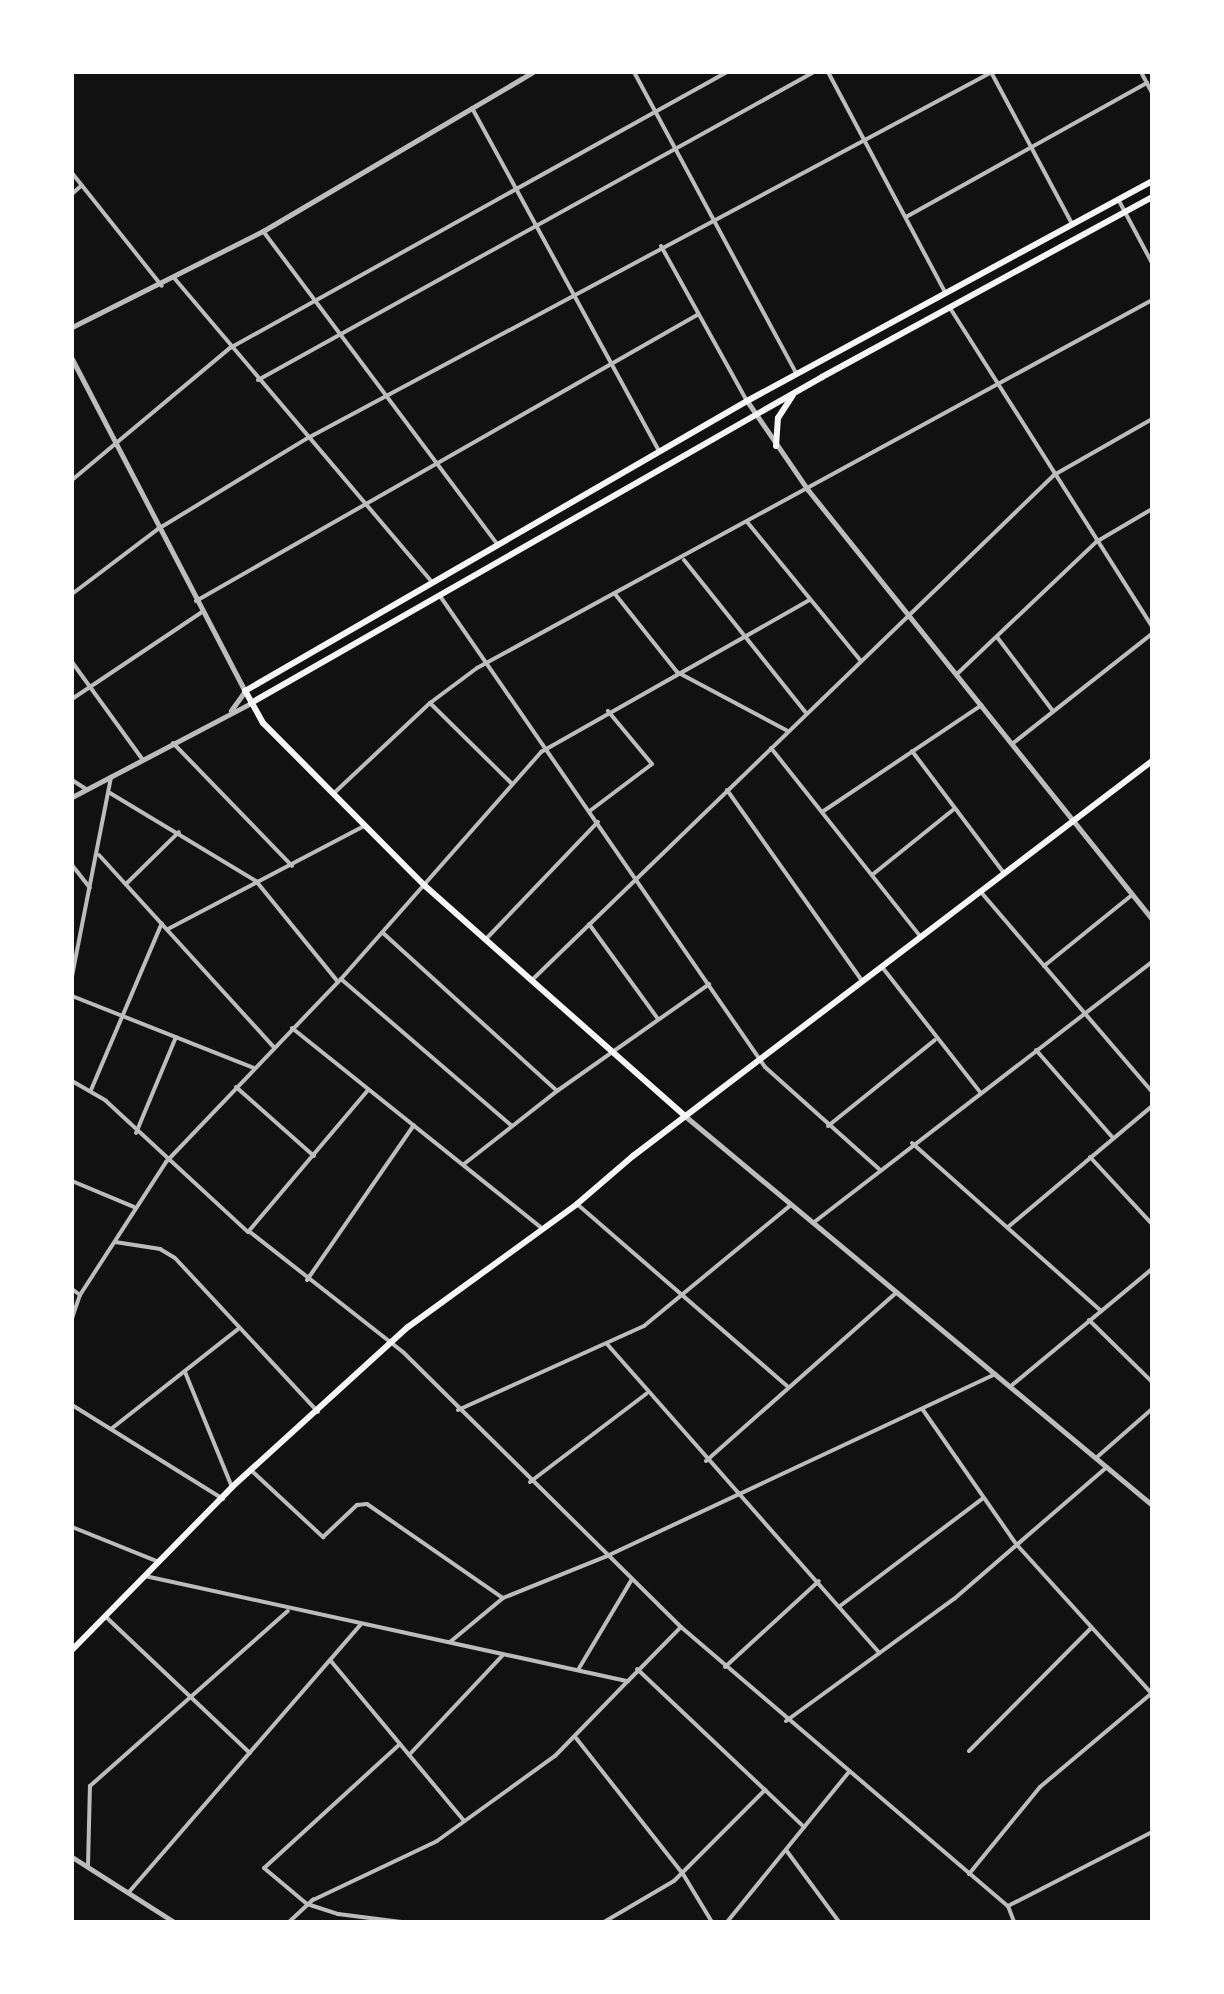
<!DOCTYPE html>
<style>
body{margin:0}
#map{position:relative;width:1224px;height:1994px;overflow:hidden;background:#111;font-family:"Sofia Sans Condensed",sans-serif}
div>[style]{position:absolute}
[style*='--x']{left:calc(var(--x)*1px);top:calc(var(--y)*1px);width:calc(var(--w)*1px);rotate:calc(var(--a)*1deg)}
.minor>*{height:4px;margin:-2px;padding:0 2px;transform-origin:2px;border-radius:2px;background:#bcbcbc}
.tertiary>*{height:5px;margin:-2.5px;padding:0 2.5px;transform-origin:2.5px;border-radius:2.5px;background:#bcbcbc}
.secondary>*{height:6px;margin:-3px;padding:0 3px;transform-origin:3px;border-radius:3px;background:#f5f5f5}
span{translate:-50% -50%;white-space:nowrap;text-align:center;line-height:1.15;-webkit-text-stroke:6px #fff;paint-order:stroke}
.frame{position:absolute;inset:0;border:74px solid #fff;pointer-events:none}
</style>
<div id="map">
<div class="minor">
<div style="--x:634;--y:72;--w:342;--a:61.7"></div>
<div style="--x:828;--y:72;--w:249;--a:62"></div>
<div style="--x:991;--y:72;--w:172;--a:61.9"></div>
<div style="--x:1141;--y:72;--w:24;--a:62"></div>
<div style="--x:472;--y:108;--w:391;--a:61.4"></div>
<div style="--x:72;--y:173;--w:144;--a:51.5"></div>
<div style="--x:72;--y:194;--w:13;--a:-42"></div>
<div style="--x:1118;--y:199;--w:72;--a:62"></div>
<div style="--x:906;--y:217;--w:276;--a:-29.1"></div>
<div style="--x:263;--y:231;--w:392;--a:53.2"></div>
<div style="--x:661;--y:246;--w:177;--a:61"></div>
<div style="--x:175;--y:279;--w:397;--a:49.7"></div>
<div style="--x:950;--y:308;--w:377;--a:57.6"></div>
<div style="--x:258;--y:380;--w:636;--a:-28.98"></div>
<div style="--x:72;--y:480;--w:206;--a:-39.9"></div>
<div style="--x:230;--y:348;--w:568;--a:-29.04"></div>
<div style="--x:748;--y:523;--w:177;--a:50.7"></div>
<div style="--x:684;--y:560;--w:196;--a:51.4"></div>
<div style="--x:72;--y:594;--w:108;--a:-37.1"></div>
<div style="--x:158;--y:529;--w:173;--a:-31.3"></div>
<div style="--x:306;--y:439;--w:778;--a:-28.15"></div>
<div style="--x:615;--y:594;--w:100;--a:51.5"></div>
<div style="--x:677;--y:672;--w:126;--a:28"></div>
<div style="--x:440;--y:596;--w:572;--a:55.39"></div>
<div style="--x:765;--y:1067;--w:153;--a:41.8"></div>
<div style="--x:196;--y:601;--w:577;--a:-29.72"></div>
<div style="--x:997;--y:637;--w:93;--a:52.9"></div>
<div style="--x:72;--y:662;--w:121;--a:54.1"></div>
<div style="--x:957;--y:674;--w:192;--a:-43.5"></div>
<div style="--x:1096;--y:542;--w:65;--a:-30.5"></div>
<div style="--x:72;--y:699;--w:156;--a:-33.8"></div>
<div style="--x:430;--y:703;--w:115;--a:44.6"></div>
<div style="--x:173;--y:743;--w:171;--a:45.9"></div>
<div style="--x:1012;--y:744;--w:178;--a:-38.2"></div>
<div style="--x:771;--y:748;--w:241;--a:51.6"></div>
<div style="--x:912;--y:751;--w:153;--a:53"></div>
<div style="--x:72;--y:780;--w:17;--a:33"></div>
<div style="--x:727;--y:790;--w:234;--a:54.7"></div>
<div style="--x:110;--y:793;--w:170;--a:31.1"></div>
<div style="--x:256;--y:881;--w:130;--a:50.9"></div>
<div style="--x:333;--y:794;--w:133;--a:-43.2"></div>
<div style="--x:430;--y:703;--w:59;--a:-36.7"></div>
<div style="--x:477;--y:668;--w:769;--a:-28.6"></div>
<div style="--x:591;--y:810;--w:76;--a:-37"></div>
<div style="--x:652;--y:764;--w:69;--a:-129.7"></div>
<div style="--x:822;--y:812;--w:192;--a:-33.8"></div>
<div style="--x:99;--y:855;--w:260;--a:47.7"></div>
<div style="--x:72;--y:865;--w:29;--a:52"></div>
<div style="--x:872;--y:875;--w:105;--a:-38.8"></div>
<div style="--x:126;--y:884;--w:74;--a:-44.5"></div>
<div style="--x:980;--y:891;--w:265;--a:49.4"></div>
<div style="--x:589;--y:924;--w:117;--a:54"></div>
<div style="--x:168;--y:929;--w:221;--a:-27.7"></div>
<div style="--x:383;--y:933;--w:234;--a:42.2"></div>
<div style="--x:486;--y:939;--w:162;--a:-46.3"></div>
<div style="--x:1044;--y:966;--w:113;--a:-38.9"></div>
<div style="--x:882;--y:967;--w:159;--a:51.9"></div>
<div style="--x:72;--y:976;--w:203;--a:-78.9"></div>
<div style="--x:341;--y:979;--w:224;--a:40.7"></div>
<div style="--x:532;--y:980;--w:726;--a:-44.05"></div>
<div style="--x:1054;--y:475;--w:113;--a:-29.7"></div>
<div style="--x:72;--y:996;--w:196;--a:21.6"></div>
<div style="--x:292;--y:1028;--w:318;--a:38.7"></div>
<div style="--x:1036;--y:1050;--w:117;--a:48.8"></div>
<div style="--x:72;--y:1081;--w:39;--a:30"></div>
<div style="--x:106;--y:1101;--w:193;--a:42.7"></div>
<div style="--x:248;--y:1232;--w:186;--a:-49.8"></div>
<div style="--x:236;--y:1087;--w:104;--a:41.5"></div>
<div style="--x:91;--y:1090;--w:181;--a:-67"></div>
<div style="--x:828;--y:1126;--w:137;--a:-38.8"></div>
<div style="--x:136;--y:1133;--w:104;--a:-67.4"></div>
<div style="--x:912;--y:1143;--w:251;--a:41.6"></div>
<div style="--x:1090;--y:1157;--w:91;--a:47.2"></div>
<div style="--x:464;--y:1164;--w:118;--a:-38.1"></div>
<div style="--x:557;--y:1091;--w:186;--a:-35.1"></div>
<div style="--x:72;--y:1181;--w:67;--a:22.8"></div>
<div style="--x:577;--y:1204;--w:279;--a:40.9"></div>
<div style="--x:813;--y:1223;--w:428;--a:-37.6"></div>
<div style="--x:1008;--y:1227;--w:188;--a:-40"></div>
<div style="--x:250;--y:1232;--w:194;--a:38.1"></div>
<div style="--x:403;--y:1352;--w:391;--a:44.7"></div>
<div style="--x:681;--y:1627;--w:430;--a:40.5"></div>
<div style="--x:1008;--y:1906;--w:17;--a:69"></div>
<div style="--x:115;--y:1242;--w:46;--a:8.8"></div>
<div style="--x:160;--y:1249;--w:17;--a:31"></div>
<div style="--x:175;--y:1258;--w:210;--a:47.1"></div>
<div style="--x:307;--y:1280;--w:188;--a:-55.4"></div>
<div style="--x:72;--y:1289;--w:10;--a:37"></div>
<div style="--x:72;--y:1318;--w:24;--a:-71"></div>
<div style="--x:80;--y:1295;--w:158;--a:-57.1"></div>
<div style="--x:166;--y:1162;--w:253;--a:-46.3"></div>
<div style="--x:341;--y:979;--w:303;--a:-48.6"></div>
<div style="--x:541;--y:752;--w:309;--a:-29.5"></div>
<div style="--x:1089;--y:1320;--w:88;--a:44.5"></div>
<div style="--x:607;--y:1344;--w:412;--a:48.6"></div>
<div style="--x:185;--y:1372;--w:124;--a:67.8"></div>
<div style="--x:1011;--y:1386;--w:183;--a:-39.7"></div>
<div style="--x:72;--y:1405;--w:178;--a:31.9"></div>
<div style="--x:458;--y:1410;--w:204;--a:-24.3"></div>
<div style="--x:644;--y:1326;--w:190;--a:-39.5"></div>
<div style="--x:923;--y:1410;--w:165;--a:55.2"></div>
<div style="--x:1017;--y:1545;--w:200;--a:47.8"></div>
<div style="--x:111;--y:1429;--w:162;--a:-38.2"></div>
<div style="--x:1096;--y:1458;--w:74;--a:-41.2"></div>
<div style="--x:706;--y:1461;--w:255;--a:-41.5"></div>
<div style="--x:253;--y:1472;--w:96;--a:42.9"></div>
<div style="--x:323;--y:1537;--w:47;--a:-43.3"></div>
<div style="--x:357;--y:1505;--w:10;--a:-6"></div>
<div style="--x:367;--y:1504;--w:165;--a:34.7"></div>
<div style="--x:503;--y:1598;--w:112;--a:-22"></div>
<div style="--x:607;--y:1556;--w:429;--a:-25.1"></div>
<div style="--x:530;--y:1482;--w:146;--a:-37.2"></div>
<div style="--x:72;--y:1527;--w:94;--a:21.9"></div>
<div style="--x:145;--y:1576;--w:494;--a:12.3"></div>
<div style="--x:628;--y:1681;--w:74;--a:-45.5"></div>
<div style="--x:840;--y:1606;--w:178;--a:-37"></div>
<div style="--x:106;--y:1617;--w:198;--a:43.4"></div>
<div style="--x:450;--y:1642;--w:69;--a:-39.7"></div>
<div style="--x:330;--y:1660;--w:209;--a:50.2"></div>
<div style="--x:725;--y:1667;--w:127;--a:-42.5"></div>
<div style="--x:578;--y:1670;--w:106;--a:-59.3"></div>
<div style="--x:786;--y:1721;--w:208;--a:-36"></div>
<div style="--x:954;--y:1599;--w:202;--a:-40.8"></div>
<div style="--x:576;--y:1738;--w:173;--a:51.8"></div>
<div style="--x:683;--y:1874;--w:56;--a:58.9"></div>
<div style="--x:400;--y:1744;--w:184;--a:137.6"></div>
<div style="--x:264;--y:1868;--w:56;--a:39.9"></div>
<div style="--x:307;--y:1904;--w:33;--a:18"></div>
<div style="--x:338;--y:1914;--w:64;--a:7.1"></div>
<div style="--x:969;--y:1751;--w:173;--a:-45.2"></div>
<div style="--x:409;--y:1755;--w:136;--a:-46.8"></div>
<div style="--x:765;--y:1790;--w:54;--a:43.5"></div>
<div style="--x:786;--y:1850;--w:89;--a:53.6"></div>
<div style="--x:88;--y:1866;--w:80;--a:-88.6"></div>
<div style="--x:90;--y:1786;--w:264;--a:-41.5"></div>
<div style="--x:969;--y:1874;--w:112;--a:-50.8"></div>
<div style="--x:1040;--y:1787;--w:145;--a:-40"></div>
<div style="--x:129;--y:1892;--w:353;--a:-49.1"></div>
<div style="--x:1008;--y:1906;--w:162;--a:-27.2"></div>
<div style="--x:289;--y:1922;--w:33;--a:-43"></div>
<div style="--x:313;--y:1900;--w:137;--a:-25.4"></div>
<div style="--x:437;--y:1841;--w:145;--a:-35.8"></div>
<div style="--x:555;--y:1756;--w:105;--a:-45.8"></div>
<div style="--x:604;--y:1922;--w:81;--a:-30.4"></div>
<div style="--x:674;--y:1881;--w:129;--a:-45"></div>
<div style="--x:765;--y:1790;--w:176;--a:-136.6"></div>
<div style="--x:727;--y:1922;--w:192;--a:-50.9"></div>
</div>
<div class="tertiary">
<div style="--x:72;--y:327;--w:214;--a:-26.7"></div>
<div style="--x:263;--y:231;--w:313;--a:-30.5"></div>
<div style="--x:72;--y:359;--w:374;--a:62.5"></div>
<div style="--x:245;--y:691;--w:24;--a:126"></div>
<div style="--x:747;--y:401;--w:108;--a:55.6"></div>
<div style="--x:808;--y:490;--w:550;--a:51.28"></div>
<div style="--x:72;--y:797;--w:202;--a:-27.7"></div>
<div style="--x:685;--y:1116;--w:608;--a:39.79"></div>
<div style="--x:72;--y:1857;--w:121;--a:32.5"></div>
</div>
<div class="secondary">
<div style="--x:776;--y:446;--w:28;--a:-86"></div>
<div style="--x:778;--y:418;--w:27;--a:-57"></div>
<div style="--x:251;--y:703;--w:658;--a:-29.72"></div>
<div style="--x:822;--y:377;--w:376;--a:-28.6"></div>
<div style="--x:685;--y:1116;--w:347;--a:-138.5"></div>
<div style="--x:425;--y:886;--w:230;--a:-134.8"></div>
<div style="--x:263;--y:723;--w:37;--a:-119"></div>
<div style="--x:245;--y:691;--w:580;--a:-30.01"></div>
<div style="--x:747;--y:401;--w:461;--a:-28.5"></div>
<div style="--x:72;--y:1650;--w:228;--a:-45.5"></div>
<div style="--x:232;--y:1487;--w:238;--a:-42.3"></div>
<div style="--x:408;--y:1327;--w:209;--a:-36"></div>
<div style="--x:577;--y:1204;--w:74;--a:-40.6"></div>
<div style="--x:633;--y:1156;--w:652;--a:-37.27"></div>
</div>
<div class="frame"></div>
</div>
